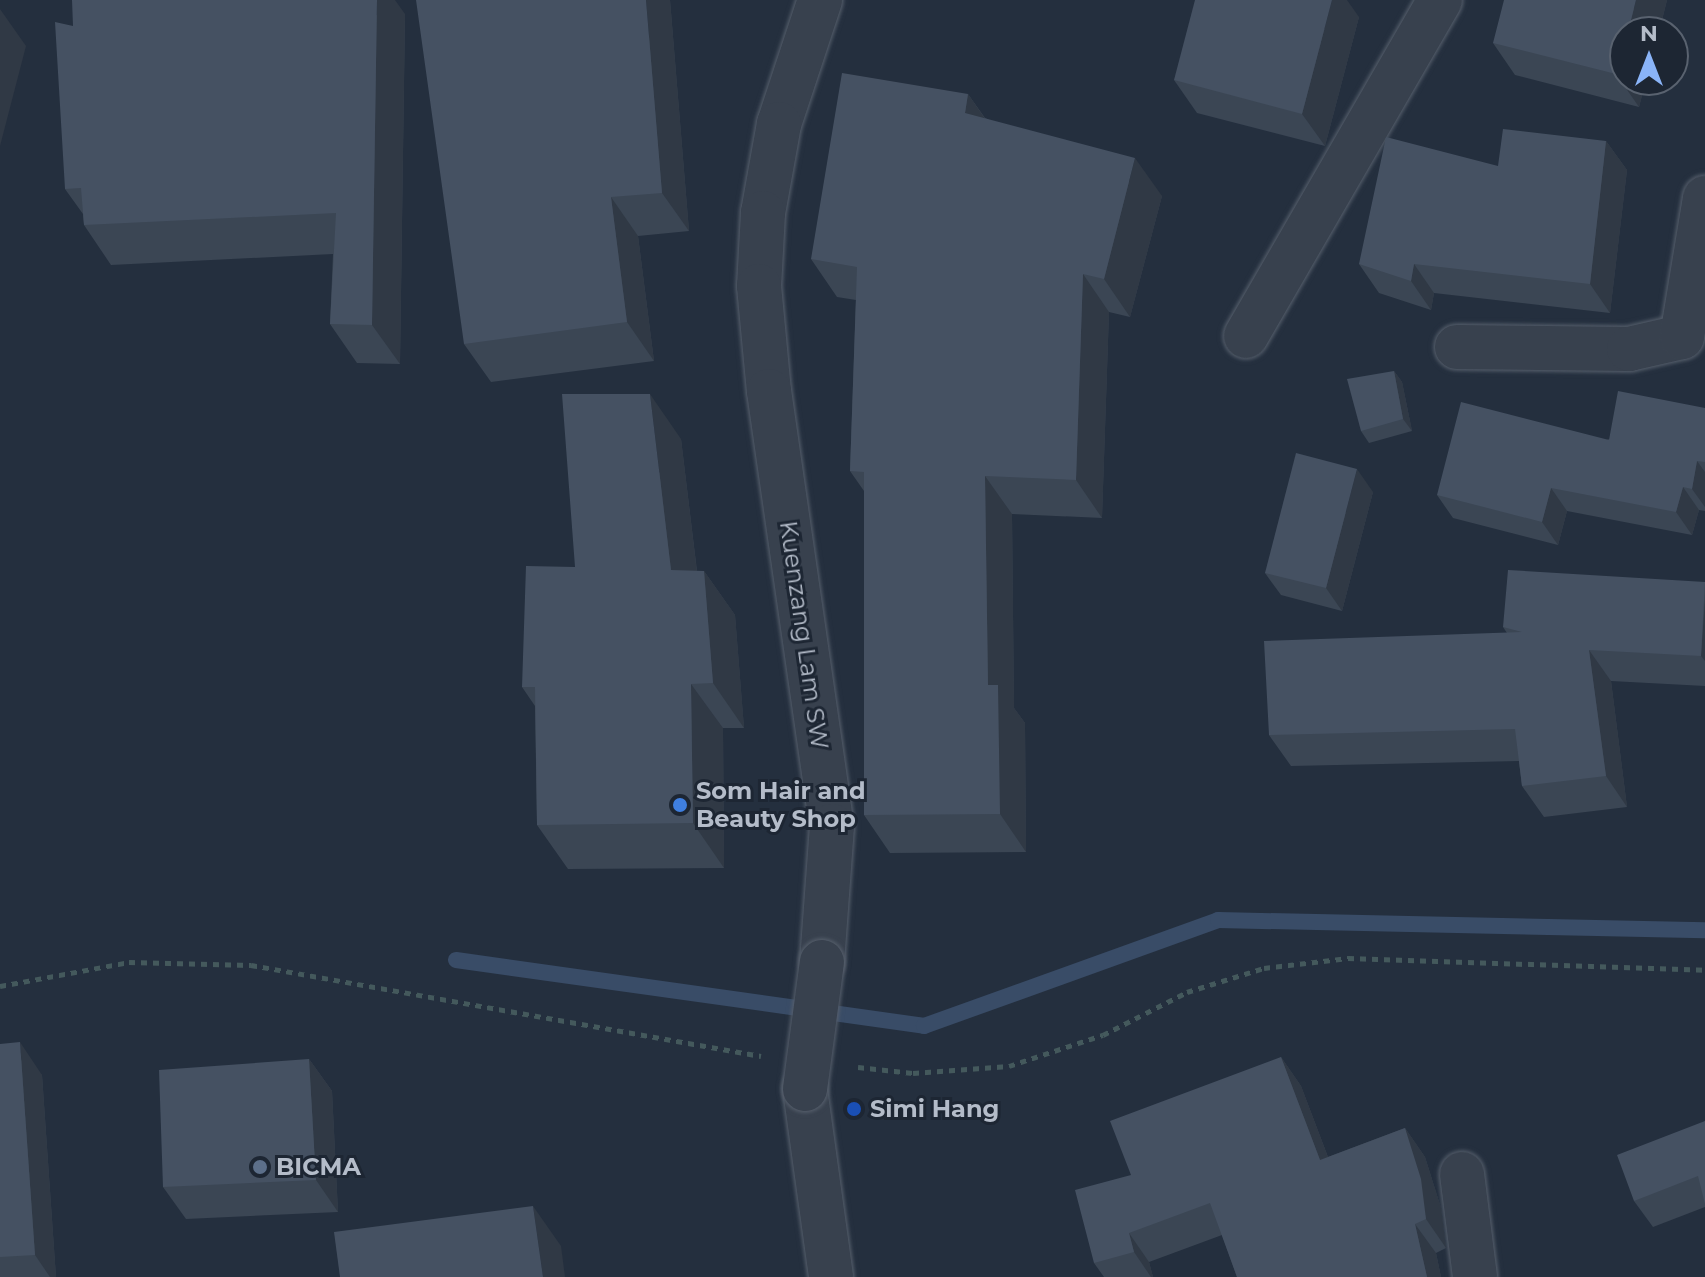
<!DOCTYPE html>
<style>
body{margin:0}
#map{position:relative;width:1705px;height:1277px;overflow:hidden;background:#242f3e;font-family:Montserrat,sans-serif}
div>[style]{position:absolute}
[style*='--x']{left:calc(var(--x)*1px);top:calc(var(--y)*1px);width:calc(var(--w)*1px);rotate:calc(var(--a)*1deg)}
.stream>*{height:16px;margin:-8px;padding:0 8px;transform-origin:8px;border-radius:8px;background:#394c67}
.path>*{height:5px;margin-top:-2.5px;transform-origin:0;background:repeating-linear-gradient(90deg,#44595c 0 6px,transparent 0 12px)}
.roads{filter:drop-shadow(0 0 2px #565f6c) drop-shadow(0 0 2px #565f6c)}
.minor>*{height:44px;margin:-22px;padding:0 22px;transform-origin:22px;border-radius:22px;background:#38414e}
.bridges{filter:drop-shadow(0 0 2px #565f6c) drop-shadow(0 0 2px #565f6c)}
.minor-bridge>*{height:44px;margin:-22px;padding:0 22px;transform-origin:22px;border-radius:22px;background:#38414e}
.wall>*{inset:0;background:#3b4654}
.shaded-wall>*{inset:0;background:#303945}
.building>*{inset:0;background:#455162}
.dots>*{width:22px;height:22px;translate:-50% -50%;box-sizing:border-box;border:4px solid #1d2633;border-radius:50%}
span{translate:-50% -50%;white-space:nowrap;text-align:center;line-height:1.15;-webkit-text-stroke:6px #1d2633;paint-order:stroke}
.street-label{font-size:24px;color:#b4bcc9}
.poi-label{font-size:24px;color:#b4bcc9;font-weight:700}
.left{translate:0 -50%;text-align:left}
.north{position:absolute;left:1609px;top:16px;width:80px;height:80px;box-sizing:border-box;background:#1d2633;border:2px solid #59626f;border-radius:50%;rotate:0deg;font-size:22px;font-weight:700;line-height:32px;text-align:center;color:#b4bcc9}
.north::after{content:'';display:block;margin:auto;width:28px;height:36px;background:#8ab4f8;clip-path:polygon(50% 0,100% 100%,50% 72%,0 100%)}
</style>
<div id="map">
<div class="stream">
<div style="--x:456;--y:960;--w:473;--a:8"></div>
<div style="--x:924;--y:1026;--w:313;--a:-19.8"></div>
<div style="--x:1218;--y:920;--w:487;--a:1.2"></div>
</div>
<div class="path">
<div style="--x:0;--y:986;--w:131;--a:-10.5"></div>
<div style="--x:129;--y:962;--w:122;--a:1.4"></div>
<div style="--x:251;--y:965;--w:518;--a:10.12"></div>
<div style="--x:858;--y:1067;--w:55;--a:6.2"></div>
<div style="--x:913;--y:1073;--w:96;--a:-4.2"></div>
<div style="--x:1009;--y:1066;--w:99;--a:-18.3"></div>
<div style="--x:1103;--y:1035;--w:94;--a:-27.1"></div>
<div style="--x:1187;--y:992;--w:81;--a:-17.3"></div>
<div style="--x:1264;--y:968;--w:85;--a:-6.8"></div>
<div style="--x:1348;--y:958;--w:357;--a:1.9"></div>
</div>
<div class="roads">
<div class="minor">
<div style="--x:820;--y:0;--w:131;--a:108.3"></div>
<div style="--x:779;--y:124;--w:90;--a:100.2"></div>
<div style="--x:763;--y:213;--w:73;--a:93.1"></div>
<div style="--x:759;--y:286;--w:105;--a:84.6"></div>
<div style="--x:769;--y:391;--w:440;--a:81.8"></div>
<div style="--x:832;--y:826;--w:136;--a:94.2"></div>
<div style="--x:1246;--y:336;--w:388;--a:-60"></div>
<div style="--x:1457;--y:347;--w:172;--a:0.7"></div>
<div style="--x:1629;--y:349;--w:54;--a:-12.8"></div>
<div style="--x:1682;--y:337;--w:141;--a:-80.6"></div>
<div style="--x:805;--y:1089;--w:190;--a:82.1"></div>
<div style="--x:1462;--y:1174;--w:104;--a:82.8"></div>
</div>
</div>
<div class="bridges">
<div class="minor-bridge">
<div style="--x:805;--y:1089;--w:128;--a:-82.4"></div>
</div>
</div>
<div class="wall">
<div style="clip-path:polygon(670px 0,689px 231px,638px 236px,654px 361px,491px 382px,464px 344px)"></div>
<div style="clip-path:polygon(1667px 0,1659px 32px,1625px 32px,1625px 80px,1646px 80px,1639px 107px,1515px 75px,1493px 43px)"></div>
<div style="clip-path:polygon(405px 14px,400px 364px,357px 363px,330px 324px,333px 254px,111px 265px,84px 225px,83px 214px,65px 189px,73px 26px)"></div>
<div style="clip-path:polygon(1359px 17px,1325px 146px,1197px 113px,1174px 80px)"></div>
<div style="clip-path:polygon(968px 94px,985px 118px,1162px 196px,1130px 317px,1109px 312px,1102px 518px,1012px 514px,1014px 708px,1025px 723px,1026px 852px,890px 853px,864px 815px,864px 491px,850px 471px,856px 300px,837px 297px,811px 259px)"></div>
<div style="clip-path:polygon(1606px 141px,1627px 170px,1610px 313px,1434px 293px,1431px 310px,1379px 293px,1359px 264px,1498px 166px)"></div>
<div style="clip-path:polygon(1394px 371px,1402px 382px,1412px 431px,1369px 443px,1361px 431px)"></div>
<div style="clip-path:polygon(1705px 408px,1705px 511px,1699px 510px,1692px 535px,1567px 511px,1558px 545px,1453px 518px,1437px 495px)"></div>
<div style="clip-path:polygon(681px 439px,697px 571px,704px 571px,735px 615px,744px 728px,723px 728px,724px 868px,568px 869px,537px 825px,535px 706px,522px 687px)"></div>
<div style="clip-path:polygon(1373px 492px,1342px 611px,1281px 595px,1265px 573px)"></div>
<div style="clip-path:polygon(1705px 582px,1705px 686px,1611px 681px,1627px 807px,1544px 817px,1522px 786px,1519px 761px,1291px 766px,1269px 735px,1507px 633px,1503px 627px)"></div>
<div style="clip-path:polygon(0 1044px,42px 1075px,56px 1277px,0 1277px)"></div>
<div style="clip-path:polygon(1281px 1057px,1301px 1086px,1328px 1157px,1405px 1128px,1425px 1157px,1441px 1208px,1446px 1248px,1436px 1253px,1441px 1277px,1237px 1277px,1222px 1235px,1149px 1262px,1153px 1277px,1104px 1277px,1094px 1263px,1131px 1175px)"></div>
<div style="clip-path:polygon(309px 1059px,332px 1091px,338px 1212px,186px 1219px,163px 1187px)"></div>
<div style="clip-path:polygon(1705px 1121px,1705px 1207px,1653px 1227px,1634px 1201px)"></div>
</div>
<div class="shaded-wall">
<div style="clip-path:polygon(377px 0,395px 0,405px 14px,400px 364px,372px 325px)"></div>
<div style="clip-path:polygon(646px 0,670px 0,689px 231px,662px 193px)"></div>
<div style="clip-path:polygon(1332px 0,1347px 0,1359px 17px,1325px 146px,1302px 114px)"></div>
<div style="clip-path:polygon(1636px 0,1667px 0,1659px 32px,1628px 32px)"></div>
<div style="clip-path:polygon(0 9px,26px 46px,0 146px)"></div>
<div style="clip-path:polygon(1625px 42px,1625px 80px,1646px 80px,1639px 107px,1616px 74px)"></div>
<div style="clip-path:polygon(968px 94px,994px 132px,965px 113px)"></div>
<div style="clip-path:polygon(1606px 141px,1627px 170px,1610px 313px,1590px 284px)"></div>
<div style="clip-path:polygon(1135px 158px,1162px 196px,1130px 317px,1104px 279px)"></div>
<div style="clip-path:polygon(611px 197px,638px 236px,654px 361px,627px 322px)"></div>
<div style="clip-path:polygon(1414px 264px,1434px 293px,1431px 310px,1411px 281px)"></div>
<div style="clip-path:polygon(1083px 274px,1109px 312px,1102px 518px,1076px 480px)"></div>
<div style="clip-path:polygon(1394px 371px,1402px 382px,1412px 431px,1403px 419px)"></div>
<div style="clip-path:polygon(650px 394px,681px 439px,702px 614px,671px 570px)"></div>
<div style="clip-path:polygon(1697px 461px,1705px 472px,1705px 507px,1692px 489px)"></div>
<div style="clip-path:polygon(1357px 469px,1373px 492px,1342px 611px,1326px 588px)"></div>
<div style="clip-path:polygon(985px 476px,1012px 514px,1014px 708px,1025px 723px,1026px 852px,1000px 814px,988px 685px)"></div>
<div style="clip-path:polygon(1683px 487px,1699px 510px,1692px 535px,1676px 512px)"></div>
<div style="clip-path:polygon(1551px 488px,1567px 511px,1558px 545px,1542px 522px)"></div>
<div style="clip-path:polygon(704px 571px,735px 615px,744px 728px,713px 683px)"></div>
<div style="clip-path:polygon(1705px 600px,1705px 661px,1701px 656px)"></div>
<div style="clip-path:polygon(1589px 650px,1611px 681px,1627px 807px,1606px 776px)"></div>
<div style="clip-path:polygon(691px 684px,723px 728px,724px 868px,693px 823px)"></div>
<div style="clip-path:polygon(20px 1042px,42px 1075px,56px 1277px,50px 1277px,35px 1255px)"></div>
<div style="clip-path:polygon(1281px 1057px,1301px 1086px,1340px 1189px,1320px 1160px)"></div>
<div style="clip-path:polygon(309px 1059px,332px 1091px,338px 1212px,316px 1180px)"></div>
<div style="clip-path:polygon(1405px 1128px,1425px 1157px,1441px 1208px,1446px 1248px,1426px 1219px)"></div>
<div style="clip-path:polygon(533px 1206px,561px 1246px,565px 1277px,543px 1277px)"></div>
<div style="clip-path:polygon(1415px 1224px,1436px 1253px,1441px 1277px,1427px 1277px)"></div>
<div style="clip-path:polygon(1129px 1233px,1149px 1262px,1153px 1277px,1151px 1277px,1134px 1252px)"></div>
</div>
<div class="building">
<div style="clip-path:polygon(72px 0,377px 0,372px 325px,330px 324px,336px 213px,84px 225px,81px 188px,65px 189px,55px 22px,73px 26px)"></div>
<div style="clip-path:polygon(416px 0,646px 0,662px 193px,611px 197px,627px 322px,464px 344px)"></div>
<div style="clip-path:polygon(1195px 0,1332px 0,1302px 114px,1174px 80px)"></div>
<div style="clip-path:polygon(1504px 0,1636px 0,1628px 32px,1625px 32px,1625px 42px,1616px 74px,1493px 43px)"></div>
<div style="clip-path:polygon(842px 73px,968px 94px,965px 113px,1135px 158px,1104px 279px,1083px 274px,1076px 480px,985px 476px,988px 685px,998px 685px,1000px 814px,864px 815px,864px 472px,850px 471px,857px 267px,811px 259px)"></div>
<div style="clip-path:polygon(1503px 129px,1606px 141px,1590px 284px,1414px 264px,1411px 281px,1359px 264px,1386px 137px,1498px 166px)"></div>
<div style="clip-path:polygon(1394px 371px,1403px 419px,1361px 431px,1347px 379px)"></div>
<div style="clip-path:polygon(1618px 391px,1705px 408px,1705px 462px,1697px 461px,1692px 489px,1683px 487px,1676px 512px,1551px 488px,1542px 522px,1437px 495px,1461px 402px,1609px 440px)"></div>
<div style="clip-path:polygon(562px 394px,650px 394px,671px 570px,704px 571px,713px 683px,691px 684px,693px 823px,537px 825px,535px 687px,522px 687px,526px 566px,575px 567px)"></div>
<div style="clip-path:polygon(1296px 453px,1357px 469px,1326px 588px,1265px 573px)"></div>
<div style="clip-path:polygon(1508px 570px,1705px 582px,1701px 656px,1589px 650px,1606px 776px,1522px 786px,1515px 729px,1269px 735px,1264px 641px,1522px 632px,1503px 627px)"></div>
<div style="clip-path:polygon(20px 1042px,35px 1255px,0 1257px,0 1044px)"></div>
<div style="clip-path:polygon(1281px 1057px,1320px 1160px,1405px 1128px,1421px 1179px,1426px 1219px,1415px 1224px,1427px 1277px,1237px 1277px,1210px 1203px,1129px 1233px,1134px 1252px,1094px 1263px,1075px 1190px,1131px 1175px,1110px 1121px)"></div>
<div style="clip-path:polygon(309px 1059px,316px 1180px,163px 1187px,159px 1070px)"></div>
<div style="clip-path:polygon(1705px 1121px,1705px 1204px,1698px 1176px,1634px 1201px,1617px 1155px)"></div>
<div style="clip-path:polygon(533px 1206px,543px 1277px,340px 1277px,334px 1232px)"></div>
</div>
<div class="dots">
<div style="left:680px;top:805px;background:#3f7fe0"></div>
<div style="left:854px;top:1109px;background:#1a4fb4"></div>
<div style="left:260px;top:1167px;background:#5c6f8a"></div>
</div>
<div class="street-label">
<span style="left:804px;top:635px;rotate:82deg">Kuenzang Lam SW</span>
</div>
<div class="poi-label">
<span class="left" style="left:696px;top:805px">Som Hair and<br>Beauty Shop</span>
<span class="left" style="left:870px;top:1109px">Simi Hang</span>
<span class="left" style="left:276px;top:1167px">BICMA</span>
</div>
<div class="north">N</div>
</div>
